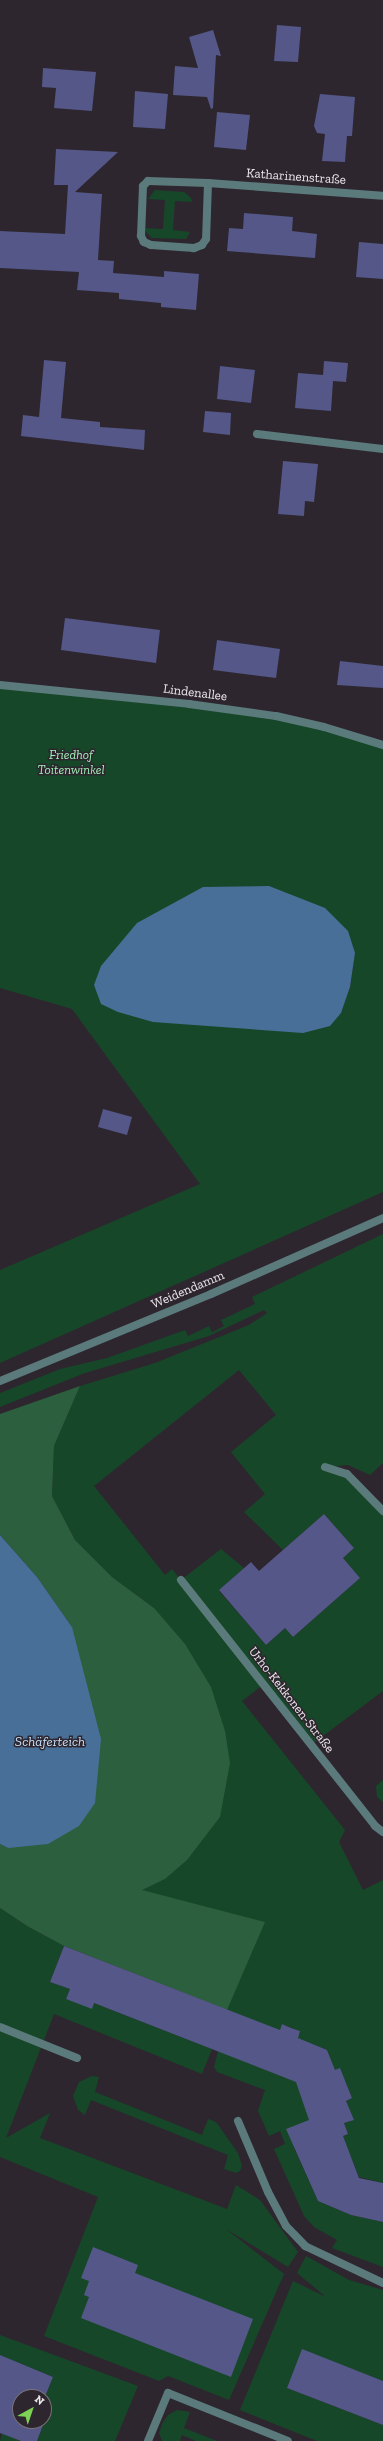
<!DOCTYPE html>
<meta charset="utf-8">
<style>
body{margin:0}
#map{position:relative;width:383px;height:2441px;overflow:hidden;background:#2d262e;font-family:"Zilla Slab",serif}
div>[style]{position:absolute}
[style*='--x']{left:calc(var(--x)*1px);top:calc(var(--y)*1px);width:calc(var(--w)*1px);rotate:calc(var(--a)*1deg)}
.green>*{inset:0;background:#174729}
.forest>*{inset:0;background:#2c5f3d}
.water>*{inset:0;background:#486f98}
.building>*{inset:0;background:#545788}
.minor>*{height:8px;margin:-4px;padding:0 4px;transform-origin:4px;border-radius:4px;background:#5b7a7c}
.tertiary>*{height:8px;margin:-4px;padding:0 4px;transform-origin:4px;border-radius:4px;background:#5b7a7c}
span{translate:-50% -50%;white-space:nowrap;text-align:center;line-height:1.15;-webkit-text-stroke:3px #2d262e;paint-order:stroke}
.street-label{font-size:13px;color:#ede8ed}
.park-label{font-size:13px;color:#a1efb7;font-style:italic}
.water-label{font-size:14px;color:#c8dff9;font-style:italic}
.north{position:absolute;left:12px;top:2389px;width:40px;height:40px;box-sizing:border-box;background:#2d262e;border:1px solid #7a747a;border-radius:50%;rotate:40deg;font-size:11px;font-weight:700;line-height:16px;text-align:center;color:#ede8ed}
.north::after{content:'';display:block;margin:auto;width:14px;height:18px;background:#7dd154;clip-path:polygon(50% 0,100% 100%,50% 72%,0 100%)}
</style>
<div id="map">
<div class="green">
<div style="clip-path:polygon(155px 190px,184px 192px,191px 198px,192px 202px,175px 201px,173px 230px,190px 232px,186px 239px,152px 238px,146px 232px,145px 228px,163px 229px,165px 200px,148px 199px)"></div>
<div style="clip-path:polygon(evenodd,0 685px,276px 716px,383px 745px,383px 1192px,0 1363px,0 1270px,200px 1184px,72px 1009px,0 988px,0 685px,355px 953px,350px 987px,341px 1013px,355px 953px)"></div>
<div style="clip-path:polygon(evenodd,383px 1234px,383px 1463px,370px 1475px,348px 1465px,327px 1467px,347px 1474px,383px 1511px,383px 1691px,311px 1745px,263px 1685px,242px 1701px,345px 1830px,339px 1842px,363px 1890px,383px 1880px,383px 2183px,359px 2177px,351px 2157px,336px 2139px,348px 2134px,344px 2123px,353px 2120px,346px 2101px,352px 2098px,345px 2080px,339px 2083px,327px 2050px,297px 2038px,299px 2031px,282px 2024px,280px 2031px,227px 2010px,141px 1890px,165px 1879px,154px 1608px,112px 1577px,75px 1540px,52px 1496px,54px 1446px,80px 1386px,155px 1363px,249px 1325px,267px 1313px,264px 1310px,209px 1336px,85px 1373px,0 1407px,0 1393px,60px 1369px,107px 1358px,185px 1330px,188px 1336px,209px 1326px,212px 1332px,224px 1326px,221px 1320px,255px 1304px,252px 1297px,383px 1234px,239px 1370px,276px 1415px,231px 1452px,265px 1494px,244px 1512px,283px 1550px,324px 1514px,354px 1548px,343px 1558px,360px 1578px,293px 1637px,285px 1628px,266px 1645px,219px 1591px,244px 1568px,221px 1549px,181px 1580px,172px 1569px,165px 1575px,94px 1486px,239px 1370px)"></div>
<div style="clip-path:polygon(383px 1780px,383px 1802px,377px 1797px,376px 1786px)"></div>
<div style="clip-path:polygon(0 1908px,27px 1926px,64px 1946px,50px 1982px,70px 1989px,66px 1999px,94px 2003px,212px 2049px,202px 2074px,54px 2014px,6px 2138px,50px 2113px,40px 2138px,227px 2209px,236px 2185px,260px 2200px,298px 2252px,288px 2267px,226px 2229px,284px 2274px,229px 2400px,168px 2376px,159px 2381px,44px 2336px,98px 2197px,0 2157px)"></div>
<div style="clip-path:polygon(218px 2051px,296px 2081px,311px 2123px,294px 2148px,318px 2201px,351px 2215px,383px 2222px,383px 2267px,332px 2248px,337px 2240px,314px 2227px,304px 2216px,274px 2149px,285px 2144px,280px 2131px,269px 2136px,258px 2111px,265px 2090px,217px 2072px,214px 2067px)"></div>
<div style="clip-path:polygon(92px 2076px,99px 2077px,95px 2092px,202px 2135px,208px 2119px,216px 2122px,238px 2153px,242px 2166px,240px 2171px,236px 2173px,224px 2169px,228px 2155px,91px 2100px,85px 2115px,78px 2110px,73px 2096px,79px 2082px)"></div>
<div style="clip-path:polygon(306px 2256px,349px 2280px,383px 2290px,383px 2381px,302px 2350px,287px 2388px,383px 2425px,383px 2441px,317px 2441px,240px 2410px,293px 2281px,326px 2297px,297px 2273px)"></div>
<div style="clip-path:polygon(0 2335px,138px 2386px,115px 2441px,37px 2441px,48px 2413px,44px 2411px,44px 2399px,53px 2377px,2px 2356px,0 2361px)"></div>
<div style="clip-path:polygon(177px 2410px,190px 2412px,184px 2428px,217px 2441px,196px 2441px,182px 2435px,180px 2441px,162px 2441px,159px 2433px,163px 2422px,168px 2415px)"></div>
<div style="clip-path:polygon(2px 2433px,21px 2441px,0 2441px)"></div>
</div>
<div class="forest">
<div style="clip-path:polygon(80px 1386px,54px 1446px,52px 1496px,75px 1540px,112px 1577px,154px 1608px,185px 1644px,211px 1687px,225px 1731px,230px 1763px,220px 1817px,187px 1860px,165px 1879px,142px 1890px,265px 1922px,227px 2010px,64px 1946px,27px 1926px,0 1908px,0 1844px,8px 1848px,72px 1627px,37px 1577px,0 1535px,0 1414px)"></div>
</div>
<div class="water">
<div style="clip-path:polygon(269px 886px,325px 908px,348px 931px,355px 953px,350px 987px,341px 1013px,330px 1026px,303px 1033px,153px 1022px,118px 1012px,101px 1004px,94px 985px,101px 966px,137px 923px,203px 887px)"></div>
<div style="clip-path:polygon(0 1535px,37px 1577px,72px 1627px,101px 1739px,95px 1803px,79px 1826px,48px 1844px,8px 1848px,0 1844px)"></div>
</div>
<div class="building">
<div style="clip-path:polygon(277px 25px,301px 27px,298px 62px,274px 61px)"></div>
<div style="clip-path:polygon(213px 30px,221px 56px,216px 55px,213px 108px,211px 109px,207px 97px,173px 95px,175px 66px,198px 68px,189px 37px)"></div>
<div style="clip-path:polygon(43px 68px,96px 72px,92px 111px,54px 108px,56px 88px,42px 87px)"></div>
<div style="clip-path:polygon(135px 91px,168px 94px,165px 129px,133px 127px)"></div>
<div style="clip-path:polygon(320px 94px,355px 97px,352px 136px,347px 136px,345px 162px,322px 161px,325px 134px,317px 133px,314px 126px)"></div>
<div style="clip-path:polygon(217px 112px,250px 115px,246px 150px,214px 147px)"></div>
<div style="clip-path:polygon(56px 149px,118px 152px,75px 192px,102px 194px,98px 260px,114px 261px,113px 273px,164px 277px,164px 271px,199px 274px,196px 310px,161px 307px,161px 303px,119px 299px,119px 293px,77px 290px,79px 272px,0 268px,0 231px,65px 234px,68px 185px,54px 185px)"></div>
<div style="clip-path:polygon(244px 213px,293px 217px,292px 231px,317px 234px,315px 258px,227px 251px,229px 228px,243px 229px)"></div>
<div style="clip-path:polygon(359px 242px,383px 244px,383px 279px,356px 277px)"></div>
<div style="clip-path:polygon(44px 360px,66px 362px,61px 418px,100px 422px,100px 427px,145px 430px,144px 450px,21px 436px,23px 415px,39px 417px)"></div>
<div style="clip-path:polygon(324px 361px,348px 363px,346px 382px,333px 381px,331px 411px,295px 408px,298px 373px,323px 375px)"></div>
<div style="clip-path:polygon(220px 366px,255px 370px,251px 403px,217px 399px)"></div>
<div style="clip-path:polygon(205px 411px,231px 413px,230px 435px,203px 432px)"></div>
<div style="clip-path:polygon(283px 461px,318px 464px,314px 502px,305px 501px,304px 516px,278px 514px)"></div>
<div style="clip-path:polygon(65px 618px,160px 630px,156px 663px,61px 650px)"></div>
<div style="clip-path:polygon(217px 640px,280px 649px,276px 678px,213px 670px)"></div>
<div style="clip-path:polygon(340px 661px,383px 666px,383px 688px,337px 685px)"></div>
<div style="clip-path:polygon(103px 1109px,132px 1117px,127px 1135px,98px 1127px)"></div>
<div style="clip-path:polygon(324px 1514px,354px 1548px,343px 1558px,360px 1578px,293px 1637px,285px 1628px,266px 1645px,219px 1590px,251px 1562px,259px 1571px)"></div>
<div style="clip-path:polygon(64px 1946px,280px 2030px,282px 2024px,291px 2028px,300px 2031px,298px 2038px,327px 2050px,335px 2070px,340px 2068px,352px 2098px,346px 2101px,354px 2120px,344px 2123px,348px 2134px,343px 2136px,359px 2178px,383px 2183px,383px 2222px,351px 2215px,318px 2201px,286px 2129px,309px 2120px,296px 2082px,94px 2003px,92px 2009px,66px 1999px,70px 1989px,50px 1982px)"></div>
<div style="clip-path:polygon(93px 2247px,138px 2265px,135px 2273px,253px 2319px,231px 2377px,81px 2318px,89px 2297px,84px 2295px,89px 2281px,81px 2278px)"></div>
<div style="clip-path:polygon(302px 2349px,383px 2381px,383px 2425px,287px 2388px)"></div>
<div style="clip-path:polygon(0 2355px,53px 2377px,44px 2399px,44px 2397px,20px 2397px,20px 2421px,44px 2421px,44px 2411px,48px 2412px,37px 2441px,21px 2441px,0 2433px)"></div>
</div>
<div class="minor">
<div style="--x:208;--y:183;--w:56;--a:92"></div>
<div style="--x:206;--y:239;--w:7;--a:124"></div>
<div style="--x:202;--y:245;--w:9;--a:159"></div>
<div style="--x:194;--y:248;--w:43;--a:-176"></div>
<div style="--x:151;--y:245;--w:8;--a:-157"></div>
<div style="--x:144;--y:242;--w:7;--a:-117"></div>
<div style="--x:141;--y:236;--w:50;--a:-87.7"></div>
<div style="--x:143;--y:186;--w:7;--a:-45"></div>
<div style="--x:148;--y:181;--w:60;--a:1.9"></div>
<div style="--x:208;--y:183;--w:175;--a:4.2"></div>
<div style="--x:257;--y:434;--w:127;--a:6.8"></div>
<div style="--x:0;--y:685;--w:190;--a:5.7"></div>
<div style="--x:189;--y:704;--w:88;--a:7.9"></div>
<div style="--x:276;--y:716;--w:49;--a:12.9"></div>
<div style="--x:324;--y:727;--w:62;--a:17"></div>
<div style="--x:325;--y:1467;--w:23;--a:18"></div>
<div style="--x:347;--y:1474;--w:52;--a:45.8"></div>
<div style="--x:181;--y:1580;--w:313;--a:51.7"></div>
<div style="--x:375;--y:1826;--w:10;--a:37"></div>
<div style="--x:0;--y:2027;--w:83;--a:21.9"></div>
<div style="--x:238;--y:2121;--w:77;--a:67.1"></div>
<div style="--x:268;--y:2192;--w:38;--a:62"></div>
<div style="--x:286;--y:2226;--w:28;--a:46"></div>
<div style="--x:305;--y:2246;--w:86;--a:25.4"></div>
<div style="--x:148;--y:2441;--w:52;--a:-67.4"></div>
<div style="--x:168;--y:2393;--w:129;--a:21.8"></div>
</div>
<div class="tertiary">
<div style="--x:0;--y:1381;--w:228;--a:-22.4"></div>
<div style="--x:211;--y:1294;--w:188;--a:-23.8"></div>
</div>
<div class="street-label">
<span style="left:296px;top:177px;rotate:4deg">Katharinenstraße</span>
<span style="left:195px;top:693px;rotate:7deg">Lindenallee</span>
<span style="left:188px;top:1290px;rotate:-23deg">Weidendamm</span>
<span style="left:291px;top:1700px;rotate:52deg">Urho-Kekkonen-Straße</span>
</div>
<div class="park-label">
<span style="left:71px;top:763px">Friedhof<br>Toitenwinkel</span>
</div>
<div class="water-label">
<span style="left:50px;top:1742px">Schäferteich</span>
</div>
<div class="north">N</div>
</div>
